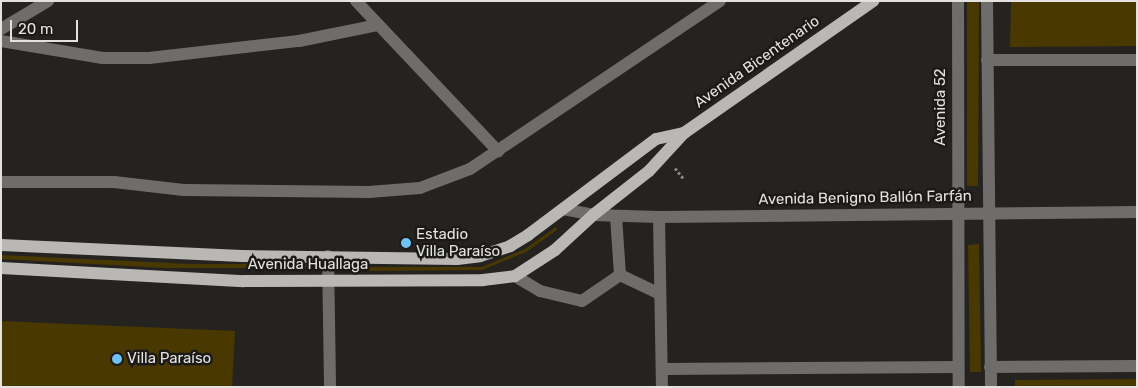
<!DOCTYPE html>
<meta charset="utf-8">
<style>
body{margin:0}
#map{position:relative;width:1138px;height:388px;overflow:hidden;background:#252320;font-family:Rubik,sans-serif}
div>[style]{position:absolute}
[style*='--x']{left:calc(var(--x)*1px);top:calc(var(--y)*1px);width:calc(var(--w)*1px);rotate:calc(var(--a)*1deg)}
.green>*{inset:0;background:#493800}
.path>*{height:3px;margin-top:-1.5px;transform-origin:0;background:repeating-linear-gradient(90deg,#858481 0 2.5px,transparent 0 5px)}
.minor>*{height:12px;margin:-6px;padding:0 6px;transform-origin:6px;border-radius:6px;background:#6e6d6b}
.major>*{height:12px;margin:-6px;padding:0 6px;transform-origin:6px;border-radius:6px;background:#b9b8b4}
.dots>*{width:14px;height:14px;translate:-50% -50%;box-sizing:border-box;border:2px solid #1b1a17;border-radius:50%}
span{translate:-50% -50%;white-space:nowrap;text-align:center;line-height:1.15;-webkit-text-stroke:5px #1b1a17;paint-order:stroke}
.street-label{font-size:15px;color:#e3e2e0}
.poi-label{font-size:15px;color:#e3e2e0}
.left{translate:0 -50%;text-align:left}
.frame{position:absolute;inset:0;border:2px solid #e3e2e0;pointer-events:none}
.scale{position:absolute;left:10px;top:20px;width:68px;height:22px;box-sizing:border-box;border:2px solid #e3e2e0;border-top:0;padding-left:6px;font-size:15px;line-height:18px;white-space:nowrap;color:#e3e2e0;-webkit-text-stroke:4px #1b1a17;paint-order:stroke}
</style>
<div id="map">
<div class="green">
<div style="clip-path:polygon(967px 1px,979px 1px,978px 186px,967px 186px)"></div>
<div style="clip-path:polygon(1011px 1px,1137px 1px,1137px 46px,1010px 47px)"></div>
<div style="clip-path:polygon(556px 227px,557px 230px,526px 252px,482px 270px,368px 271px,368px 267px,482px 267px,525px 249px)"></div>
<div style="clip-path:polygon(979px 244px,981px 372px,970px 372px,968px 245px)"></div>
<div style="clip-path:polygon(1px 255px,192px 264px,309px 264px,309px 268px,166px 268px,1px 259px)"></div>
<div style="clip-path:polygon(1px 321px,235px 331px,232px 387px,1px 387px)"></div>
<div style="clip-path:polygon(1137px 379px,1137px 387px,1015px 387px,1015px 380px)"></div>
</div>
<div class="path">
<div style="--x:675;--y:168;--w:14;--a:51"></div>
</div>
<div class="minor">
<div style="--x:356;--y:1;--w:207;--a:46.6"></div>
<div style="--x:958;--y:1;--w:386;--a:89.9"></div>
<div style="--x:987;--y:1;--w:386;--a:89.4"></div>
<div style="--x:1;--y:29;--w:55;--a:-30.8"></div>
<div style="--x:1;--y:41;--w:103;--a:9.5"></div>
<div style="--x:103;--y:58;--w:46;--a:0"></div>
<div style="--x:149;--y:58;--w:151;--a:-6.5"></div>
<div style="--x:299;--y:41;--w:81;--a:-11.4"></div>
<div style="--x:987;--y:60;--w:150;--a:0"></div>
<div style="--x:1;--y:182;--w:113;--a:0"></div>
<div style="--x:114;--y:182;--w:70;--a:6.5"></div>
<div style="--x:184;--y:190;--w:185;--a:0.6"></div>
<div style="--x:369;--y:192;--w:51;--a:-4.5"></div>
<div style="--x:420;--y:188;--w:53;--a:-20.8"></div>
<div style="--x:470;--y:169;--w:301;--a:-33.9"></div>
<div style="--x:563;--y:209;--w:31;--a:11"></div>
<div style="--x:593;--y:215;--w:66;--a:1.7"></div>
<div style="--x:659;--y:217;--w:478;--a:-0.6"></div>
<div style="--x:616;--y:216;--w:59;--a:86.1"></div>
<div style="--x:659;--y:217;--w:170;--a:89"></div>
<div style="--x:328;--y:256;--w:131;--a:89.1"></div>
<div style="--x:620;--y:275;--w:44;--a:25.4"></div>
<div style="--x:515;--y:276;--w:29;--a:31"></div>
<div style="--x:540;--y:291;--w:43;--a:13.4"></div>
<div style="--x:582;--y:301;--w:46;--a:-34.4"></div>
<div style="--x:990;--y:367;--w:147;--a:-0.4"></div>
<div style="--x:662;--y:369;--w:296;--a:-0.4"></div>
</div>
<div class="major">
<div style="--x:1;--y:245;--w:241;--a:2.6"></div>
<div style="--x:242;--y:256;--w:215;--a:0.8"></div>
<div style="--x:457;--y:259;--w:23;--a:-7"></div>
<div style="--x:480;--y:256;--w:32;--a:-18"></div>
<div style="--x:510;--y:246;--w:21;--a:-31"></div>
<div style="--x:528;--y:235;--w:160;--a:-36.9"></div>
<div style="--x:656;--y:139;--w:29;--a:-12"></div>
<div style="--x:1;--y:268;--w:243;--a:3.1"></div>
<div style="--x:244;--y:281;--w:239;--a:-0.2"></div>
<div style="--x:483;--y:280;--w:32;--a:-7"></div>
<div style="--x:515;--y:276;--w:48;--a:-33"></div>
<div style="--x:555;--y:250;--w:52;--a:-42.6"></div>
<div style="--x:593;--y:215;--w:71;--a:-38.2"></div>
<div style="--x:649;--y:171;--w:52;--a:-47.4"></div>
<div style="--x:684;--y:133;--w:231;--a:-34.9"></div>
</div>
<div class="dots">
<div style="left:406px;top:243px;background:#6fc2f4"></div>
<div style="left:117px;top:359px;background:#6fc2f4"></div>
</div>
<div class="street-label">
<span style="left:757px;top:62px;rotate:-35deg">Avenida Bicentenario</span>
<span style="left:941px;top:107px;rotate:-90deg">Avenida 52</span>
<span style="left:865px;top:198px;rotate:-1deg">Avenida Benigno Ballón Farfán</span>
<span style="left:308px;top:265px">Avenida Huallaga</span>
</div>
<div class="poi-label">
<span class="left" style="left:416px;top:243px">Estadio<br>Villa Paraíso</span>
<span class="left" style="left:127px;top:359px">Villa Paraíso</span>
</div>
<div class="frame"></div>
<div class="scale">20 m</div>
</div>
